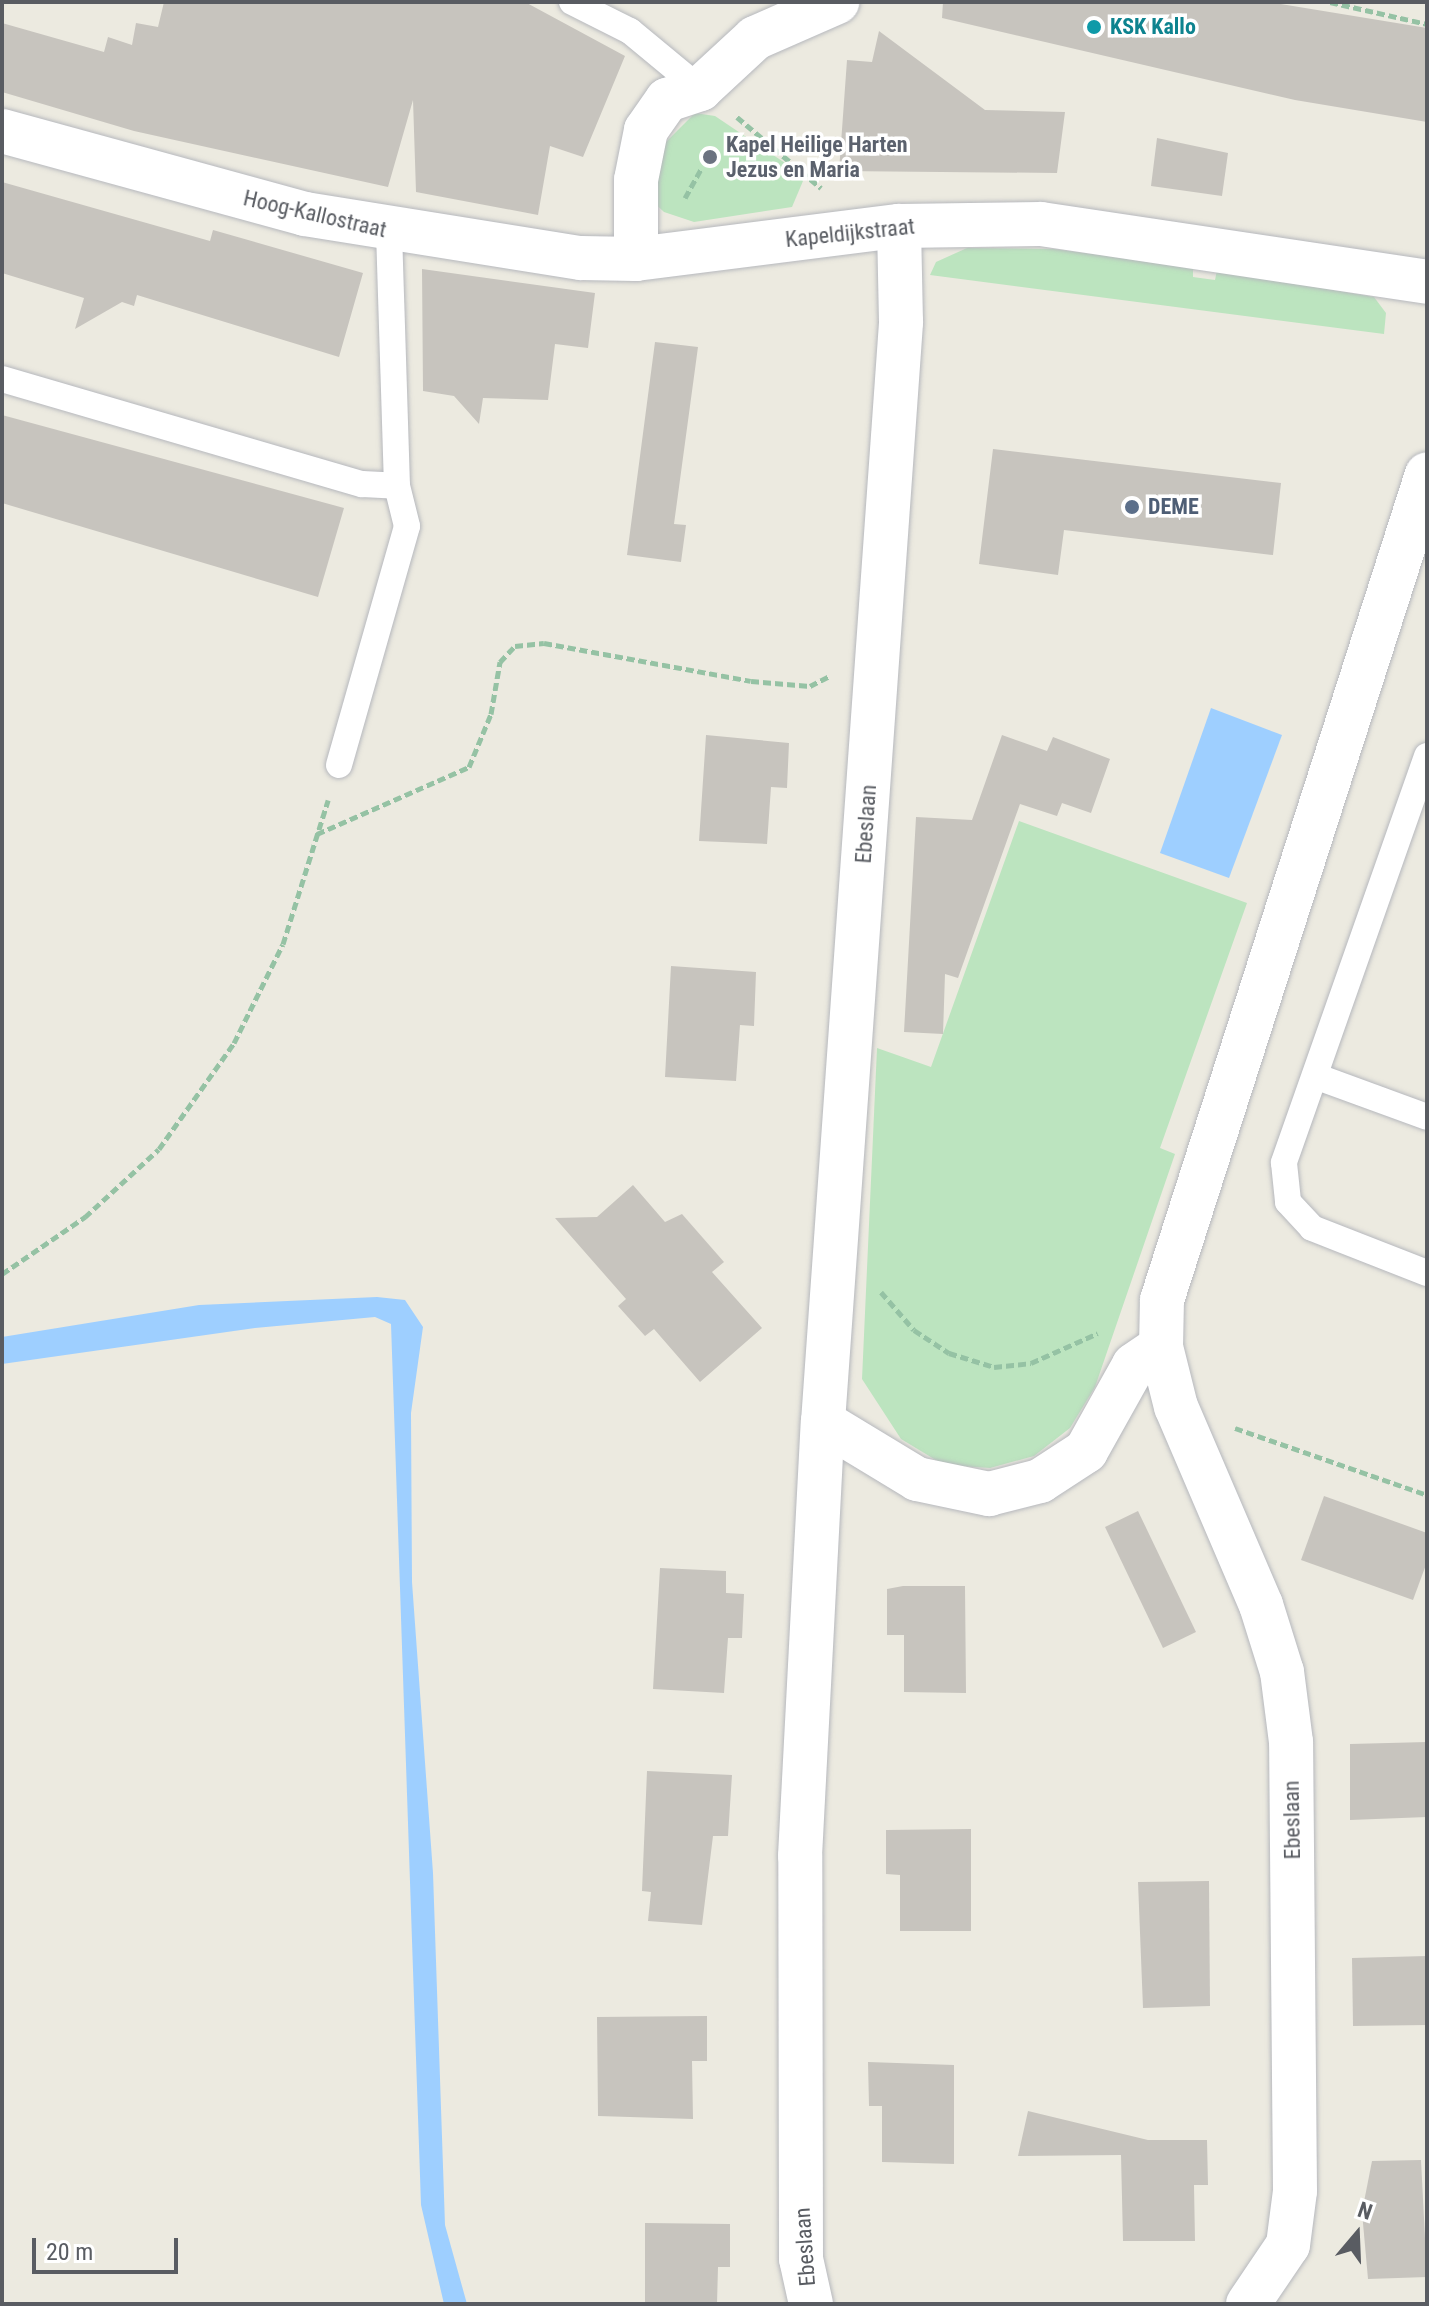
<!DOCTYPE html>
<style>
body{margin:0}
#map{position:relative;width:1429px;height:2306px;overflow:hidden;background:#eceae0;font-family:"Roboto Condensed",sans-serif}
div>[style]{position:absolute}
[style*='--x']{left:calc(var(--x)*1px);top:calc(var(--y)*1px);width:calc(var(--w)*1px);rotate:calc(var(--a)*1deg)}
.green>*{inset:0;background:#bce4bf}
.water>*{inset:0;background:#9ecfff}
.building>*{inset:0;background:#c7c4be}
.path>*{height:5px;margin-top:-2.5px;transform-origin:0;background:repeating-linear-gradient(90deg,#95c2a4 0 8px,transparent 0 12px)}
.roads{filter:drop-shadow(0 0 2px #b6b8bd) drop-shadow(0 0 2px #b6b8bd)}
.service>*{height:26px;margin:-13px;padding:0 13px;transform-origin:13px;border-radius:13px;background:#fff}
.minor>*{height:44px;margin:-22px;padding:0 22px;transform-origin:22px;border-radius:22px;background:#fff}
.dots>*{width:22px;height:22px;translate:-50% -50%;box-sizing:border-box;border:4px solid #fff;border-radius:50%}
span{translate:-50% -50%;white-space:nowrap;text-align:center;line-height:1.15;-webkit-text-stroke:7px #fff;paint-order:stroke}
.culture-label{font-size:22px;color:#0d838f;font-weight:700}
.left{translate:0 -50%;text-align:left}
.worship-label{font-size:22px;color:#5b616d;font-weight:700}
.street-label{font-size:22px;color:#595c62}
.service-label{font-size:22px;color:#4e5e75;font-weight:700}
.frame{position:absolute;inset:0;border:4px solid #595c62;pointer-events:none}
.north{position:absolute;left:1317px;top:2194px;width:80px;height:80px;-webkit-text-stroke:6px #fff;paint-order:stroke;rotate:19deg;font-size:22px;font-weight:700;line-height:32px;text-align:center;color:#595c62}
.north::after{content:'';display:block;margin:auto;width:28px;height:36px;background:#595c62;clip-path:polygon(50% 0,100% 100%,50% 72%,0 100%)}
.scale{position:absolute;left:32px;top:2238px;width:146px;height:36px;box-sizing:border-box;border:4px solid #595c62;border-top:0;padding-left:10px;font-size:24px;line-height:28px;white-space:nowrap;color:#595c62;-webkit-text-stroke:6px #fff;paint-order:stroke}
</style>
<div id="map">
<div class="green">
<div style="clip-path:polygon(695px 113px,715px 116px,788px 165px,803px 181px,792px 207px,694px 222px,664px 212px,652px 201px,657px 151px)"></div>
<div style="clip-path:polygon(967px 248px,1054px 249px,1193px 267px,1193px 277px,1215px 280px,1217px 270px,1374px 297px,1386px 313px,1384px 334px,930px 275px,936px 262px)"></div>
<div style="clip-path:polygon(1019px 821px,1247px 903px,1160px 1148px,1175px 1154px,1095px 1387px,1070px 1428px,1034px 1456px,990px 1468px,944px 1465px,901px 1439px,862px 1379px,877px 1048px,931px 1067px)"></div>
</div>
<div class="water">
<div style="clip-path:polygon(1211px 708px,1282px 735px,1229px 878px,1160px 853px)"></div>
<div style="clip-path:polygon(377px 1297px,405px 1300px,423px 1327px,411px 1413px,412px 1582px,433px 1873px,445px 2225px,467px 2304px,444px 2304px,421px 2205px,391px 1324px,375px 1317px,255px 1328px,2px 1364px,2px 1337px,199px 1305px)"></div>
</div>
<div class="building">
<div style="clip-path:polygon(164px 2px,525px 2px,625px 56px,583px 157px,550px 146px,538px 215px,416px 192px,413px 100px,388px 187px,134px 131px,2px 92px,2px 23px,104px 52px,108px 37px,132px 45px,136px 23px,158px 27px)"></div>
<div style="clip-path:polygon(943px 2px,1268px 2px,1427px 28px,1427px 122px,1295px 100px,942px 18px)"></div>
<div style="clip-path:polygon(879px 31px,985px 110px,1065px 112px,1057px 173px,839px 171px,847px 60px,872px 62px)"></div>
<div style="clip-path:polygon(1157px 138px,1228px 153px,1222px 196px,1151px 186px)"></div>
<div style="clip-path:polygon(2px 182px,210px 241px,213px 230px,363px 273px,339px 357px,137px 295px,134px 306px,122px 302px,75px 329px,84px 298px,2px 273px)"></div>
<div style="clip-path:polygon(422px 269px,595px 293px,588px 348px,555px 344px,548px 400px,483px 398px,479px 424px,454px 396px,423px 391px)"></div>
<div style="clip-path:polygon(655px 342px,698px 347px,674px 524px,686px 525px,681px 562px,627px 555px)"></div>
<div style="clip-path:polygon(2px 415px,344px 508px,318px 597px,2px 503px)"></div>
<div style="clip-path:polygon(993px 449px,1281px 483px,1273px 555px,1064px 530px,1058px 575px,979px 564px)"></div>
<div style="clip-path:polygon(706px 735px,789px 743px,787px 788px,771px 787px,767px 844px,699px 841px)"></div>
<div style="clip-path:polygon(1002px 735px,1047px 751px,1053px 737px,1110px 759px,1091px 813px,1062px 803px,1057px 816px,1020px 804px,958px 978px,945px 974px,943px 1034px,904px 1032px,916px 817px,972px 820px)"></div>
<div style="clip-path:polygon(671px 966px,756px 972px,754px 1026px,740px 1025px,736px 1081px,665px 1077px)"></div>
<div style="clip-path:polygon(633px 1185px,665px 1222px,682px 1214px,724px 1262px,712px 1272px,762px 1328px,700px 1382px,654px 1329px,645px 1336px,618px 1306px,626px 1299px,555px 1218px,597px 1217px)"></div>
<div style="clip-path:polygon(1324px 1496px,1427px 1533px,1427px 1562px,1413px 1600px,1301px 1560px)"></div>
<div style="clip-path:polygon(1138px 1511px,1196px 1632px,1163px 1648px,1105px 1527px)"></div>
<div style="clip-path:polygon(660px 1568px,726px 1571px,726px 1593px,744px 1594px,742px 1638px,728px 1638px,724px 1693px,653px 1689px)"></div>
<div style="clip-path:polygon(903px 1586px,965px 1586px,966px 1693px,904px 1692px,904px 1635px,887px 1635px,887px 1589px)"></div>
<div style="clip-path:polygon(1427px 1742px,1427px 1817px,1350px 1820px,1350px 1744px)"></div>
<div style="clip-path:polygon(647px 1771px,732px 1775px,728px 1836px,713px 1836px,702px 1925px,648px 1921px,651px 1892px,642px 1891px)"></div>
<div style="clip-path:polygon(971px 1829px,971px 1931px,900px 1931px,900px 1875px,886px 1874px,886px 1830px)"></div>
<div style="clip-path:polygon(1209px 1881px,1210px 2006px,1143px 2008px,1138px 1882px)"></div>
<div style="clip-path:polygon(1427px 1956px,1427px 2025px,1353px 2026px,1352px 1958px)"></div>
<div style="clip-path:polygon(707px 2016px,707px 2061px,692px 2061px,693px 2119px,598px 2116px,597px 2017px)"></div>
<div style="clip-path:polygon(868px 2062px,954px 2065px,954px 2164px,882px 2162px,882px 2106px,869px 2106px)"></div>
<div style="clip-path:polygon(1028px 2111px,1148px 2140px,1207px 2140px,1208px 2185px,1194px 2185px,1195px 2241px,1123px 2241px,1121px 2155px,1018px 2156px)"></div>
<div style="clip-path:polygon(1421px 2160px,1427px 2277px,1368px 2279px,1362px 2212px,1372px 2161px)"></div>
<div style="clip-path:polygon(645px 2223px,730px 2224px,730px 2267px,718px 2267px,717px 2304px,645px 2304px)"></div>
</div>
<div class="path">
<div style="--x:1330;--y:2;--w:99;--a:12.8"></div>
<div style="--x:737;--y:117;--w:110;--a:40.2"></div>
<div style="--x:685;--y:198;--w:35;--a:-61"></div>
<div style="--x:317;--y:834;--w:166;--a:-23.8"></div>
<div style="--x:469;--y:767;--w:57;--a:-67.5"></div>
<div style="--x:491;--y:714;--w:53;--a:-80.2"></div>
<div style="--x:500;--y:662;--w:22;--a:-47"></div>
<div style="--x:515;--y:646;--w:29;--a:-6"></div>
<div style="--x:544;--y:643;--w:210;--a:10.4"></div>
<div style="--x:751;--y:681;--w:59;--a:4.8"></div>
<div style="--x:810;--y:686;--w:22;--a:-27"></div>
<div style="--x:2;--y:1274;--w:101;--a:-34.5"></div>
<div style="--x:85;--y:1217;--w:100;--a:-42.6"></div>
<div style="--x:159;--y:1149;--w:130;--a:-54.7"></div>
<div style="--x:234;--y:1043;--w:110;--a:-63.7"></div>
<div style="--x:283;--y:944;--w:151;--a:-72.6"></div>
<div style="--x:881;--y:1292;--w:50;--a:49"></div>
<div style="--x:914;--y:1330;--w:42;--a:33.3"></div>
<div style="--x:949;--y:1353;--w:47;--a:17.3"></div>
<div style="--x:994;--y:1367;--w:37;--a:-6"></div>
<div style="--x:1031;--y:1363;--w:73;--a:-24.1"></div>
<div style="--x:1235;--y:1428;--w:203;--a:19.2"></div>
</div>
<div class="roads">
<div class="service">
<div style="--x:572;--y:2;--w:65;--a:26.6"></div>
<div style="--x:630;--y:31;--w:91;--a:39.6"></div>
<div style="--x:2;--y:379;--w:375;--a:16.3"></div>
<div style="--x:362;--y:484;--w:35;--a:3"></div>
<div style="--x:1427;--y:756;--w:431;--a:109.4"></div>
<div style="--x:1284;--y:1163;--w:39;--a:84"></div>
<div style="--x:1288;--y:1202;--w:35;--a:47"></div>
<div style="--x:1312;--y:1228;--w:123;--a:21.4"></div>
<div style="--x:339;--y:765;--w:248;--a:-74.1"></div>
<div style="--x:407;--y:526;--w:41;--a:-104"></div>
<div style="--x:397;--y:486;--w:255;--a:-91.8"></div>
<div style="--x:1315;--y:1076;--w:119;--a:20.1"></div>
</div>
<div class="minor">
<div style="--x:2;--y:131;--w:314;--a:15.3"></div>
<div style="--x:305;--y:214;--w:279;--a:9.1"></div>
<div style="--x:581;--y:258;--w:55;--a:1"></div>
<div style="--x:636;--y:259;--w:265;--a:-7.2"></div>
<div style="--x:899;--y:226;--w:142;--a:-0.8"></div>
<div style="--x:1041;--y:224;--w:390;--a:8.5"></div>
<div style="--x:636;--y:259;--w:79;--a:-90"></div>
<div style="--x:636;--y:180;--w:51;--a:-78.7"></div>
<div style="--x:646;--y:130;--w:37;--a:-55"></div>
<div style="--x:667;--y:100;--w:35;--a:-18"></div>
<div style="--x:700;--y:89;--w:75;--a:-42.8"></div>
<div style="--x:755;--y:38;--w:90;--a:-23.7"></div>
<div style="--x:823;--y:1422;--w:110;--a:31.2"></div>
<div style="--x:917;--y:1479;--w:74;--a:11.8"></div>
<div style="--x:989;--y:1494;--w:53;--a:-14.3"></div>
<div style="--x:1040;--y:1481;--w:55;--a:-33.1"></div>
<div style="--x:1086;--y:1451;--w:98;--a:-60.8"></div>
<div style="--x:1134;--y:1365;--w:32;--a:-34"></div>
<div style="--x:811;--y:2304;--w:46;--a:-102.5"></div>
<div style="--x:801;--y:2259;--w:403;--a:-90.1"></div>
<div style="--x:800;--y:1856;--w:435;--a:-87"></div>
<div style="--x:823;--y:1422;--w:1103;--a:-85.94"></div>
<div style="--x:901;--y:322;--w:96;--a:-91.2"></div>
<div style="--x:1248;--y:2304;--w:71;--a:-55.9"></div>
<div style="--x:1288;--y:2245;--w:54;--a:-82.6"></div>
<div style="--x:1295;--y:2191;--w:449;--a:-90.5"></div>
<div style="--x:1291;--y:1742;--w:71;--a:-97.3"></div>
<div style="--x:1282;--y:1672;--w:70;--a:-107.4"></div>
<div style="--x:1261;--y:1605;--w:215;--a:-113.2"></div>
<div style="--x:1176;--y:1407;--w:62;--a:-104"></div>
<div style="--x:1161;--y:1347;--w:47;--a:-88.8"></div>
<div style="--x:1162;--y:1300;--w:867;--a:-72.21"></div>
</div>
</div>
<div class="dots">
<div style="left:1094px;top:27px;background:#0f9aa8"></div>
<div style="left:710px;top:157px;background:#6b7280"></div>
<div style="left:1132px;top:507px;background:#5c6f8a"></div>
</div>
<div class="culture-label">
<span class="left" style="left:1110px;top:27px">KSK Kallo</span>
</div>
<div class="worship-label">
<span class="left" style="left:726px;top:157px">Kapel Heilige Harten<br>Jezus en Maria</span>
</div>
<div class="street-label">
<span style="left:315px;top:214px;rotate:13deg">Hoog-Kallostraat</span>
<span style="left:850px;top:233px;rotate:-6deg">Kapeldijkstraat</span>
<span style="left:866px;top:824px;rotate:-86deg">Ebeslaan</span>
<span style="left:1292px;top:1820px;rotate:-91deg">Ebeslaan</span>
<span style="left:805px;top:2247px;rotate:-94deg">Ebeslaan</span>
</div>
<div class="service-label">
<span class="left" style="left:1148px;top:507px">DEME</span>
</div>
<div class="frame"></div>
<div class="north">N</div>
<div class="scale">20 m</div>
</div>
